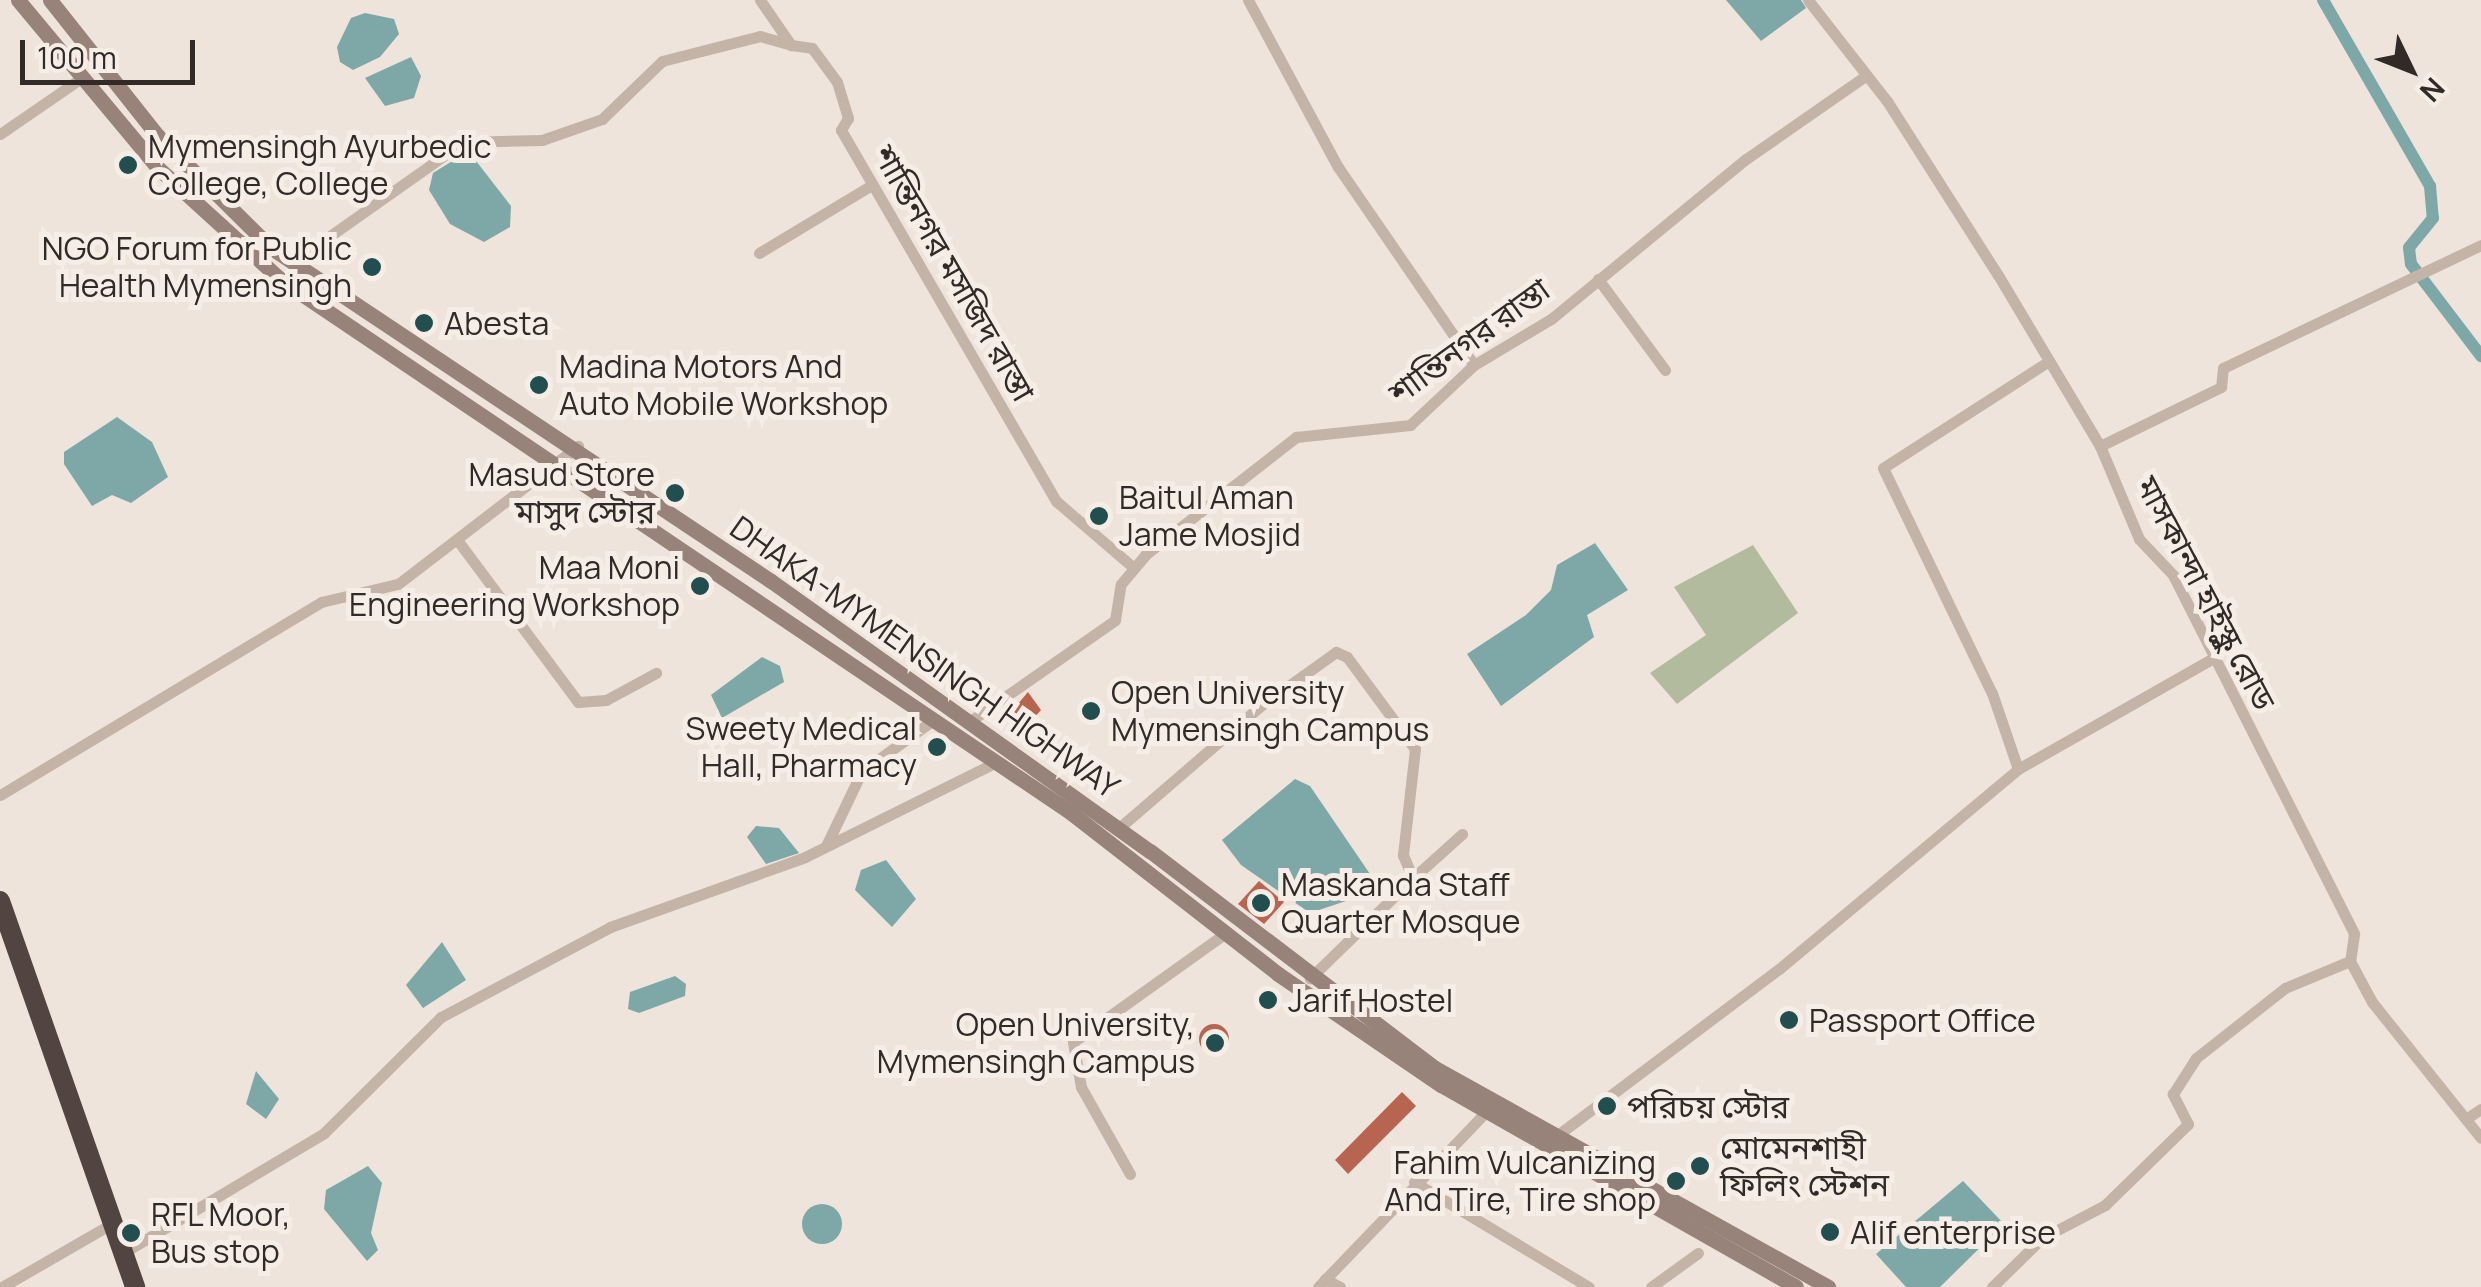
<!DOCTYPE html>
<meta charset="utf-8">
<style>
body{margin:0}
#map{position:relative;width:2481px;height:1287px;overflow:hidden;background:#eee4db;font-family:Manrope,"Noto Sans Bengali",sans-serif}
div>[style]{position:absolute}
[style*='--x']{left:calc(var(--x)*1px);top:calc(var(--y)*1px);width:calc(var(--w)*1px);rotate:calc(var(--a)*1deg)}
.green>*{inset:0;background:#b2bb9d}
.water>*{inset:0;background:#7da8a7}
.round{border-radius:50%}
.canal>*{height:12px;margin:-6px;padding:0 6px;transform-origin:6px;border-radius:6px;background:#7da8a7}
.building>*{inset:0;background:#b76450}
.street>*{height:11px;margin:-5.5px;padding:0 5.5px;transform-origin:5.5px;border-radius:5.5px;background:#c4b4a8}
.secondary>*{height:15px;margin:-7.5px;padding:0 7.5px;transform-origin:7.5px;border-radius:7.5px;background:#98837a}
.highway>*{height:20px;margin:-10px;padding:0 10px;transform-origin:10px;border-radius:10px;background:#524440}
.dots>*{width:28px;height:28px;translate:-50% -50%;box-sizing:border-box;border:5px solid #f6eee6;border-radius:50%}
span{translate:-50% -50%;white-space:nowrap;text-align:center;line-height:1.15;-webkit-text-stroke:10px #f6eee6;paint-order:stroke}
.poi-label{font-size:32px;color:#322a27}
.left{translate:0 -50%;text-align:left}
.right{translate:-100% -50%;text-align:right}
.street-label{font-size:32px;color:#322a27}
.north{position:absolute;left:2361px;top:20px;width:100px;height:100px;-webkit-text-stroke:8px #f6eee6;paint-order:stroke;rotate:133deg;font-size:28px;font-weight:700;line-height:40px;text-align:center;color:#322a27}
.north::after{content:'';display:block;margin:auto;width:35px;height:45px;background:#322a27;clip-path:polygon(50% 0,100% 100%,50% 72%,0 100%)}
.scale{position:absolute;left:20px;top:40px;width:175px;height:45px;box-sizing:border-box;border:5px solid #322a27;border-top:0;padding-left:12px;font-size:30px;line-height:35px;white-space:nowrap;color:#322a27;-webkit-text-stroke:8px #f6eee6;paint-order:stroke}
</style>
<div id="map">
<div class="green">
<div style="clip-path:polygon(1753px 545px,1798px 613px,1677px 704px,1650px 673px,1706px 635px,1674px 587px)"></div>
</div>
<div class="water">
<div style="clip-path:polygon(1726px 0,1801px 0,1806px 8px,1761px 41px)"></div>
<div style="clip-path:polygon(365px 13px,394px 19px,399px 34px,380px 57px,353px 70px,340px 62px,337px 47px,351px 18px)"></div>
<div style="clip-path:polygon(411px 57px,421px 76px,414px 98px,385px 106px,365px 78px)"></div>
<div style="clip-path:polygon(459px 157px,473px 157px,511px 206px,510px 227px,484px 242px,450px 224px,429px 190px,433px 173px)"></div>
<div style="clip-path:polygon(117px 417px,152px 442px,168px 477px,131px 503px,112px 495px,92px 506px,64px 464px,64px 452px)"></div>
<div style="clip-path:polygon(1595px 543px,1628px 590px,1587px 615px,1594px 637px,1501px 706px,1467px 654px,1526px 615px,1551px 590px,1557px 565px)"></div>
<div style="clip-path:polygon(762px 657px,780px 666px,784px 682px,722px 718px,711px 695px)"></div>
<div style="clip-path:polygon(1295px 779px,1310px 786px,1370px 874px,1352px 899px,1310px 913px,1241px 865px,1222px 840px)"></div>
<div style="clip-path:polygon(756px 826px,779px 828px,799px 853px,766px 864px,747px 837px)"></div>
<div style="clip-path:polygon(886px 860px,916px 899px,892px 927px,855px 890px,861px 870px)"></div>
<div style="clip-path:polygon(442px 942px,466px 980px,423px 1008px,406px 985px)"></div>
<div style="clip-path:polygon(675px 976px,686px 984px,685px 996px,639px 1013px,628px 1009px,630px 992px)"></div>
<div style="clip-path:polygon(256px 1071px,279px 1099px,266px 1119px,246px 1104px)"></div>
<div style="clip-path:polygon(368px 1166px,382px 1183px,371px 1233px,378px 1250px,367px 1261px,324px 1209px,326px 1190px)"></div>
<div style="clip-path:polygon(1963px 1181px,2004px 1224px,1940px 1287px,1906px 1287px,1876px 1254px)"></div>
<div class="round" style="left:802px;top:1204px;width:40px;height:40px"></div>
</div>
<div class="canal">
<div style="--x:2323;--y:0;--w:215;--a:60.1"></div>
<div style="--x:2430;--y:186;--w:32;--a:85"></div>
<div style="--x:2433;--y:218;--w:38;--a:129"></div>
<div style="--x:2409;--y:248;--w:16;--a:83"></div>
<div style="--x:2411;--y:264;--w:116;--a:52.7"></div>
</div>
<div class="building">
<div style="clip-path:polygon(1028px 692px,1041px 710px,1023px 730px,1006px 718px)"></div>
<div style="clip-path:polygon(1259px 881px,1284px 902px,1264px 924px,1238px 904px)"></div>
<div class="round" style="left:1199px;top:1024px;width:30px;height:30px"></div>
<div style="clip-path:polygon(1402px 1092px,1416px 1106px,1348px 1174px,1335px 1160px)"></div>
</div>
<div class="street">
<div style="--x:760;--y:0;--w:55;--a:55.4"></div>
<div style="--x:791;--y:45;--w:21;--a:8"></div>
<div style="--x:812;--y:48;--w:42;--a:53.7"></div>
<div style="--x:837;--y:82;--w:38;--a:73"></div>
<div style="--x:848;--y:118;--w:14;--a:120"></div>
<div style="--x:841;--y:130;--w:429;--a:59.9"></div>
<div style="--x:1056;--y:501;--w:103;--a:40.7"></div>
<div style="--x:1248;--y:0;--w:190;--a:61.7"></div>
<div style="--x:1338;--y:167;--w:240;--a:55.5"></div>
<div style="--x:1808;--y:0;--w:128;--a:52"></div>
<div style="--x:1887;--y:101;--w:206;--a:57.5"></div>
<div style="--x:1998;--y:275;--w:199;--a:59.2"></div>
<div style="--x:2100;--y:446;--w:101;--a:67.2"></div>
<div style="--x:2139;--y:539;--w:50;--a:46.6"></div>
<div style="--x:2173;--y:575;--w:402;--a:63.2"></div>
<div style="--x:2354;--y:934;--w:27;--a:98"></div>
<div style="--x:2350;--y:961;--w:47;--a:61.8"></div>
<div style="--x:2372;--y:1002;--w:174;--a:51.3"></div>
<div style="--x:0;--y:134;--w:97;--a:-34.5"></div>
<div style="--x:759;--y:253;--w:130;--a:-31.1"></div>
<div style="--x:298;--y:267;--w:33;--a:-47"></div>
<div style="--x:320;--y:243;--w:175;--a:-35.2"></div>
<div style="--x:463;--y:142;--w:79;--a:-1.5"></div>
<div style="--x:542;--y:140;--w:64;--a:-19.3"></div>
<div style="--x:602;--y:119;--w:83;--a:-44"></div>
<div style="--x:662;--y:61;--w:101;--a:-14.3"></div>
<div style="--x:760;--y:36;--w:32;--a:16"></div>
<div style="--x:1598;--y:279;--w:113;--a:53.6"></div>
<div style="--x:2049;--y:361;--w:197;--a:147.2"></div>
<div style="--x:1883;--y:468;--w:250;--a:64.2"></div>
<div style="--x:1992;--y:693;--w:80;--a:71.1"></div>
<div style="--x:2018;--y:769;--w:224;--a:-29.6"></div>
<div style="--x:2100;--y:446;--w:135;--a:-26"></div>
<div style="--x:2221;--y:387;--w:19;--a:-84"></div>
<div style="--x:2223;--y:368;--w:286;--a:-25.5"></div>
<div style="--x:458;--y:541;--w:201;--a:53.3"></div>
<div style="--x:578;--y:702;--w:28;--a:-4"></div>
<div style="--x:606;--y:700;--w:57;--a:-28.4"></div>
<div style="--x:969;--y:722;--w:178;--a:-34.9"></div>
<div style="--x:1115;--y:620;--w:36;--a:-81"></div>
<div style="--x:1121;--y:584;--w:38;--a:-50"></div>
<div style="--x:1145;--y:555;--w:192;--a:-38"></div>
<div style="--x:1296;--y:437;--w:115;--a:-6"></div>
<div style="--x:1410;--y:425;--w:88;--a:-43.2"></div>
<div style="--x:1474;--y:365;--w:90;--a:-30.9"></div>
<div style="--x:1551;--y:319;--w:252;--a:-39.4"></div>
<div style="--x:1746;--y:159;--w:144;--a:-34.8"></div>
<div style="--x:0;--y:795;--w:375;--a:-31"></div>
<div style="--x:321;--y:602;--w:79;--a:-13.2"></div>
<div style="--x:398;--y:584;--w:227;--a:-37.5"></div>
<div style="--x:1119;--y:828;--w:185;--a:-40.8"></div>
<div style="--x:1259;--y:707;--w:95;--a:-35.5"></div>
<div style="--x:1336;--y:652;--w:12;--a:24"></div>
<div style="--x:1347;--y:657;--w:114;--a:53.5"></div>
<div style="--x:1415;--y:749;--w:107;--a:96.5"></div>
<div style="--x:1403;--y:855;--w:25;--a:67"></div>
<div style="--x:1413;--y:878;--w:144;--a:135.8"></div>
<div style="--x:826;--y:846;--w:83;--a:-64.4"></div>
<div style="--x:862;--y:771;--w:86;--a:-35.5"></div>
<div style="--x:1413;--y:878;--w:66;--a:-41.9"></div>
<div style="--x:2466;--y:1119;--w:18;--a:-34"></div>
<div style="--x:1559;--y:1134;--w:275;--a:-36.9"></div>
<div style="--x:1779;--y:969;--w:312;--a:-39.9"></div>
<div style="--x:1130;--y:1174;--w:100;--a:-119.4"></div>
<div style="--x:1081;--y:1087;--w:46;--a:-100.1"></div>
<div style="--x:1073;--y:1042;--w:188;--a:-35.5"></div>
<div style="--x:1414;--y:1182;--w:204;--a:31"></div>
<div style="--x:123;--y:1253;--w:234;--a:-30.8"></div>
<div style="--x:324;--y:1133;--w:165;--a:-44.8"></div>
<div style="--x:441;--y:1017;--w:191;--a:-28"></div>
<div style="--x:610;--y:927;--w:207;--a:-19.7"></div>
<div style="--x:805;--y:857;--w:213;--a:-26.4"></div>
<div style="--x:1325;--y:1279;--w:17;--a:28"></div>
<div style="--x:2;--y:1287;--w:128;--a:-30"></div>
<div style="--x:1318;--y:1287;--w:241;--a:-46.2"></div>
<div style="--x:1651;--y:1287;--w:58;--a:-35.9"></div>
<div style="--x:1992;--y:1287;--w:70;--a:-44.4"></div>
<div style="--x:2042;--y:1238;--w:71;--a:-27.6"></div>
<div style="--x:2105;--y:1205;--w:116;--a:-44.3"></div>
<div style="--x:2188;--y:1124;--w:34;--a:-117"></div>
<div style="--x:2173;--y:1094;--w:43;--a:-57.4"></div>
<div style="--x:2196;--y:1058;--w:113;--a:-38.2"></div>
<div style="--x:2285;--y:988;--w:70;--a:-22.6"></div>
</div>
<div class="secondary">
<div style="--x:18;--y:0;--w:219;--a:50.2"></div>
<div style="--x:158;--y:168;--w:166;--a:42.3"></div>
<div style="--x:281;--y:280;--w:952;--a:33.99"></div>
<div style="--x:1070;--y:812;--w:264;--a:37.9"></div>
<div style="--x:1278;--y:974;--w:197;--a:34.3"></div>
<div style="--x:1441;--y:1085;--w:408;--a:29.6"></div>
<div style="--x:50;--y:0;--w:172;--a:51.6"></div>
<div style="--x:157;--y:135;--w:159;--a:44.7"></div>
<div style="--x:270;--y:247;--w:602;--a:33.69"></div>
<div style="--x:771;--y:581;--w:465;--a:35.5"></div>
<div style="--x:1150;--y:851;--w:358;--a:37.3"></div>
<div style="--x:1435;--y:1068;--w:450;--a:29.1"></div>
</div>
<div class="highway">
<div style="--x:0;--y:901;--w:409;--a:70.7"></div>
</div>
<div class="dots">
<div style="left:128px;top:165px;background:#224e4f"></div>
<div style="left:372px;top:267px;background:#224e4f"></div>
<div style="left:424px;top:323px;background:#224e4f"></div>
<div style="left:539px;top:385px;background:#224e4f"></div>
<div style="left:675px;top:493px;background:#224e4f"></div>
<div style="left:1099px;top:516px;background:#224e4f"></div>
<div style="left:700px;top:586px;background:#224e4f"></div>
<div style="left:1091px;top:711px;background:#224e4f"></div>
<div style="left:937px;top:747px;background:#224e4f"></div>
<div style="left:1261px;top:903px;background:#224e4f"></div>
<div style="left:1268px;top:1000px;background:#224e4f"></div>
<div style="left:1789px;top:1020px;background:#224e4f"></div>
<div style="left:1215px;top:1043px;background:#224e4f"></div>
<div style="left:1607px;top:1106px;background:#224e4f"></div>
<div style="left:1700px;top:1166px;background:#224e4f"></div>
<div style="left:1676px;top:1181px;background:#224e4f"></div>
<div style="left:1830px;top:1232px;background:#224e4f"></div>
<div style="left:131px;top:1233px;background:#224e4f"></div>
</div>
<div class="poi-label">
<span class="left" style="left:148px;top:165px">Mymensingh Ayurbedic<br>College, College</span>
<span class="right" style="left:352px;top:267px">NGO Forum for Public<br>Health Mymensingh</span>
<span class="left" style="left:444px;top:323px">Abesta</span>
<span class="left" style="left:559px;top:385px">Madina Motors And<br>Auto Mobile Workshop</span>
<span class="right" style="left:655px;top:493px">Masud Store<br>মাসুদ স্টোর</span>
<span class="left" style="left:1119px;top:516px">Baitul Aman<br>Jame Mosjid</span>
<span class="right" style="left:680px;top:586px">Maa Moni<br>Engineering Workshop</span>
<span class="left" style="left:1111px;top:711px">Open University<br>Mymensingh Campus</span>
<span class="right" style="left:917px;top:747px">Sweety Medical<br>Hall, Pharmacy</span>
<span class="left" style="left:1281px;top:903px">Maskanda Staff<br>Quarter Mosque</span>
<span class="left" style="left:1288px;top:1000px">Jarif Hostel</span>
<span class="left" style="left:1809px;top:1020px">Passport Office</span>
<span class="right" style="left:1195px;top:1043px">Open University,<br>Mymensingh Campus</span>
<span class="left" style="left:1627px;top:1106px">পরিচয় স্টোর</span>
<span class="left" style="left:1720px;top:1166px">মোমেনশাহী<br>ফিলিং স্টেশন</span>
<span class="right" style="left:1656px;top:1181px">Fahim Vulcanizing<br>And Tire, Tire shop</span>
<span class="left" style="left:151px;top:1233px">RFL Moor,<br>Bus stop</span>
<span class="left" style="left:1850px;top:1232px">Alif enterprise</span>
</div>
<div class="street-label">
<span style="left:954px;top:273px;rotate:60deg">শান্তিনগর মসজিদ রাস্তা</span>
<span style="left:1469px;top:341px;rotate:-36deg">শান্তিনগর রাস্তা</span>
<span style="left:2206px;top:593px;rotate:62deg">মাসকান্দা হাইস্কুল রোড</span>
<span style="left:925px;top:657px;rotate:35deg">DHAKA-MYMENSINGH HIGHWAY</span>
</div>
<div class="north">N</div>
<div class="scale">100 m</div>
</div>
